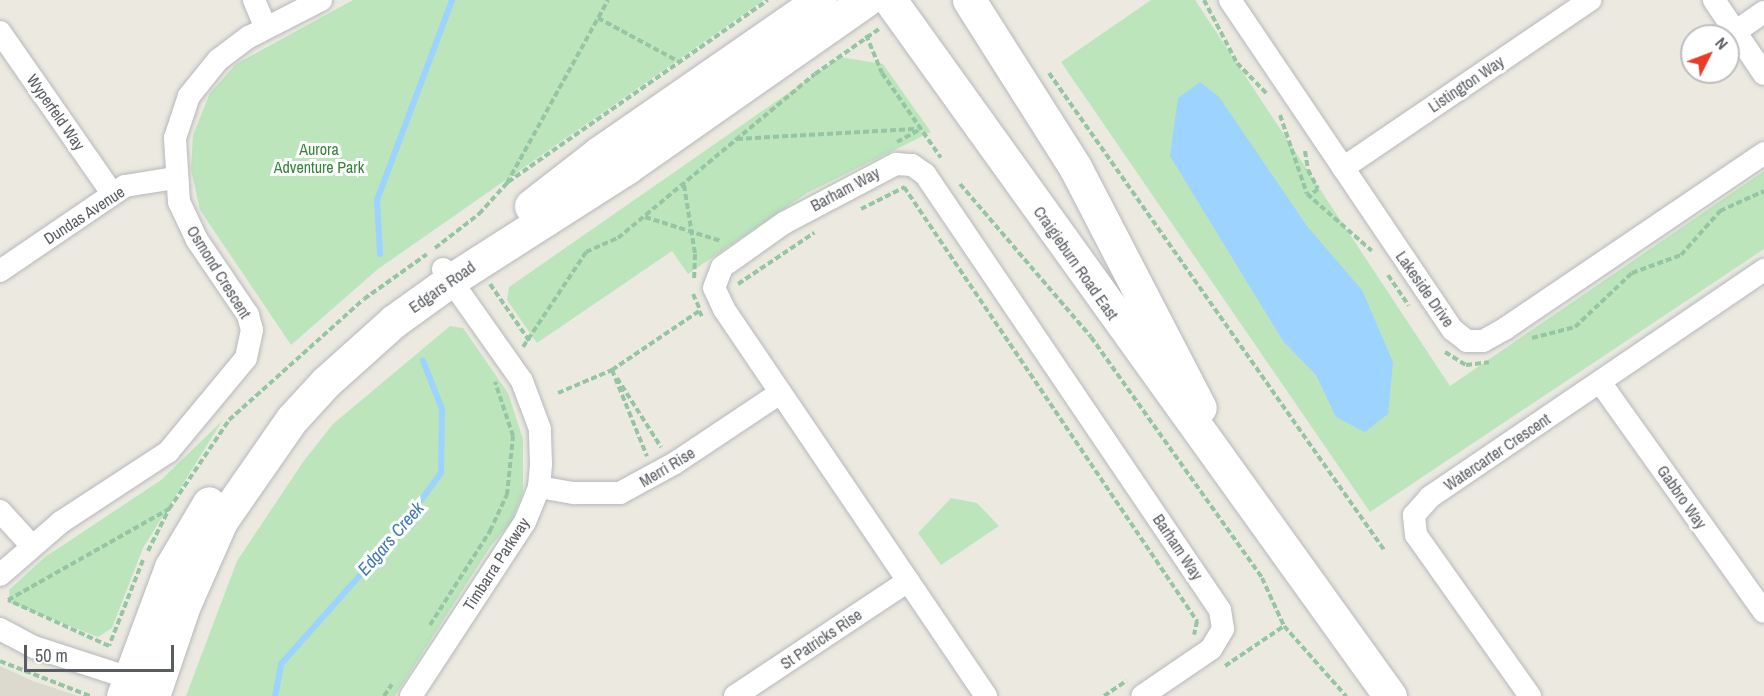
<!DOCTYPE html>
<style>
body{margin:0}
#map{position:relative;width:1764px;height:696px;overflow:hidden;background:#eceae0;font-family:"Archivo Narrow",sans-serif}
div>[style]{position:absolute}
[style*='--x']{left:calc(var(--x)*1px);top:calc(var(--y)*1px);width:calc(var(--w)*1px);rotate:calc(var(--a)*1deg)}
.education>*{inset:0;background:#dcd9ce}
.green>*{inset:0;background:#bce5bc}
.water>*{inset:0;background:#9dd3ff}
.stream>*{height:6px;margin:-3px;padding:0 3px;transform-origin:3px;border-radius:3px;background:#9dd3ff}
.path>*{height:4px;margin-top:-2px;transform-origin:0;background:repeating-linear-gradient(90deg,#95c5a3 0 6px,transparent 0 9px)}
.roads{filter:drop-shadow(0 0 2px #b6b8bd) drop-shadow(0 0 2px #b6b8bd)}
.minor>*{height:22px;margin:-11px;padding:0 11px;transform-origin:11px;border-radius:11px;background:#fff}
.secondary>*{height:33px;margin:-16.5px;padding:0 16.5px;transform-origin:16.5px;border-radius:16.5px;background:#fff}
span{translate:-50% -50%;white-space:nowrap;text-align:center;line-height:1.15;-webkit-text-stroke:6px #fff;paint-order:stroke}
.street-label{font-size:16px;color:#595c61}
.park-label{font-size:16px;color:#348539}
.water-label{font-size:18px;color:#3e78b9;font-style:italic}
.north{position:absolute;left:1680px;top:24px;width:60px;height:60px;box-sizing:border-box;background:#fff;border:2px solid #bdbec0;border-radius:50%;rotate:48deg;font-size:16px;font-weight:700;line-height:24px;text-align:center;color:#595c61}
.north::after{content:'';display:block;margin:auto;width:21px;height:27px;background:#ea3a28;clip-path:polygon(50% 0,100% 100%,50% 72%,0 100%)}
.scale{position:absolute;left:24px;top:645px;width:150px;height:27px;box-sizing:border-box;border:3px solid #595c61;border-top:0;padding-left:8px;font-size:18px;line-height:21px;white-space:nowrap;color:#595c61;-webkit-text-stroke:4px #fff;paint-order:stroke}
</style>
<div id="map">
<div class="education">
<div style="clip-path:polygon(0 666px,33px 681px,78px 696px,0 696px)"></div>
</div>
<div class="green">
<div style="clip-path:polygon(353px 0,764px 0,378px 269px,291px 345px,200px 210px,191px 169px,193px 135px,210px 93px,236px 64px)"></div>
<div style="clip-path:polygon(1151px 0,1195px 0,1450px 386px,1764px 171px,1764px 249px,1370px 512px,1061px 62px)"></div>
<div style="clip-path:polygon(840px 57px,883px 64px,931px 132px,807px 193px,688px 274px,672px 251px,537px 343px,507px 300px,509px 287px)"></div>
<div style="clip-path:polygon(450px 326px,463px 328px,508px 393px,523px 439px,523px 491px,512px 521px,490px 547px,395px 696px,186px 696px,237px 561px,303px 462px,333px 424px)"></div>
<div style="clip-path:polygon(222px 421px,143px 548px,112px 628px,98px 637px,10px 603px,9px 590px,45px 557px,161px 480px)"></div>
<div style="clip-path:polygon(951px 498px,977px 503px,999px 526px,941px 565px,918px 533px)"></div>
</div>
<div class="water">
<div style="clip-path:polygon(1200px 82px,1219px 97px,1307px 226px,1362px 290px,1393px 362px,1388px 414px,1365px 432px,1336px 417px,1316px 375px,1283px 341px,1170px 156px,1178px 98px)"></div>
</div>
<div class="stream">
<div style="--x:380;--y:254;--w:54;--a:-93.2"></div>
<div style="--x:377;--y:200;--w:214;--a:-69.4"></div>
<div style="--x:275;--y:696;--w:33;--a:-79"></div>
<div style="--x:281;--y:664;--w:170;--a:-48.3"></div>
<div style="--x:394;--y:537;--w:79;--a:-53.7"></div>
<div style="--x:441;--y:473;--w:64;--a:-89.1"></div>
<div style="--x:442;--y:409;--w:52;--a:-111.6"></div>
</div>
<div class="path">
<div style="--x:1204;--y:0;--w:71;--a:62.4"></div>
<div style="--x:1237;--y:63;--w:42;--a:46"></div>
<div style="--x:598;--y:18;--w:91;--a:28.3"></div>
<div style="--x:866;--y:35;--w:41;--a:67.2"></div>
<div style="--x:882;--y:73;--w:103;--a:55.2"></div>
<div style="--x:1049;--y:73;--w:584;--a:54.9"></div>
<div style="--x:1280;--y:115;--w:83;--a:71.1"></div>
<div style="--x:1307;--y:194;--w:86;--a:41.2"></div>
<div style="--x:737;--y:139;--w:178;--a:-3.2"></div>
<div style="--x:897;--y:142;--w:26;--a:-29"></div>
<div style="--x:1305;--y:151;--w:19;--a:81"></div>
<div style="--x:1308;--y:170;--w:21;--a:62"></div>
<div style="--x:1318;--y:189;--w:11;--a:142"></div>
<div style="--x:508;--y:182;--w:317;--a:-35"></div>
<div style="--x:960;--y:184;--w:201;--a:49.4"></div>
<div style="--x:1091;--y:337;--w:296;--a:54.6"></div>
<div style="--x:1262;--y:578;--w:53;--a:65.4"></div>
<div style="--x:1284;--y:626;--w:94;--a:48.5"></div>
<div style="--x:684;--y:185;--w:70;--a:80.9"></div>
<div style="--x:695;--y:254;--w:24;--a:92"></div>
<div style="--x:904;--y:187;--w:524;--a:55.98"></div>
<div style="--x:1197;--y:621;--w:14;--a:102"></div>
<div style="--x:861;--y:209;--w:49;--a:-26.6"></div>
<div style="--x:645;--y:217;--w:80;--a:17.5"></div>
<div style="--x:435;--y:248;--w:56;--a:-37.7"></div>
<div style="--x:479;--y:214;--w:42;--a:-47.9"></div>
<div style="--x:507;--y:183;--w:209;--a:-61.1"></div>
<div style="--x:1388;--y:275;--w:37;--a:56"></div>
<div style="--x:490;--y:284;--w:70;--a:55.4"></div>
<div style="--x:738;--y:284;--w:92;--a:-33.9"></div>
<div style="--x:693;--y:294;--w:17;--a:66"></div>
<div style="--x:1532;--y:338;--w:44;--a:-14.3"></div>
<div style="--x:1575;--y:327;--w:79;--a:-43.5"></div>
<div style="--x:1632;--y:273;--w:52;--a:-20.2"></div>
<div style="--x:1681;--y:255;--w:59;--a:-48.4"></div>
<div style="--x:1720;--y:211;--w:48;--a:-24.4"></div>
<div style="--x:523;--y:347;--w:114;--a:-56.4"></div>
<div style="--x:586;--y:252;--w:35;--a:-24"></div>
<div style="--x:618;--y:238;--w:256;--a:-39.8"></div>
<div style="--x:815;--y:74;--w:78;--a:-35.1"></div>
<div style="--x:1445;--y:352;--w:25;--a:32"></div>
<div style="--x:1466;--y:365;--w:23;--a:-7"></div>
<div style="--x:612;--y:370;--w:93;--a:67.9"></div>
<div style="--x:617;--y:378;--w:82;--a:57.5"></div>
<div style="--x:558;--y:393;--w:59;--a:-23.1"></div>
<div style="--x:612;--y:370;--w:105;--a:-34.1"></div>
<div style="--x:699;--y:311;--w:8;--a:60"></div>
<div style="--x:148;--y:551;--w:47;--a:-63.4"></div>
<div style="--x:143;--y:560;--w:92;--a:111.6"></div>
<div style="--x:109;--y:646;--w:111;--a:-155.5"></div>
<div style="--x:8;--y:600;--w:185;--a:-29.5"></div>
<div style="--x:169;--y:509;--w:107;--a:-56"></div>
<div style="--x:229;--y:420;--w:181;--a:-41.9"></div>
<div style="--x:364;--y:299;--w:77;--a:-35.5"></div>
<div style="--x:430;--y:625;--w:112;--a:-57.4"></div>
<div style="--x:490;--y:531;--w:40;--a:-65"></div>
<div style="--x:507;--y:495;--w:59;--a:-84.2"></div>
<div style="--x:513;--y:436;--w:57;--a:-108.4"></div>
<div style="--x:0;--y:661;--w:97;--a:21.3"></div>
<div style="--x:1225;--y:666;--w:71;--a:-34.1"></div>
<div style="--x:384;--y:696;--w:14;--a:-56"></div>
<div style="--x:1104;--y:696;--w:27;--a:-34"></div>
</div>
<div class="roads">
<div class="minor">
<div style="--x:254;--y:0;--w:30;--a:67"></div>
<div style="--x:1230;--y:0;--w:398;--a:56"></div>
<div style="--x:1453;--y:330;--w:18;--a:38"></div>
<div style="--x:1467;--y:341;--w:16;--a:0"></div>
<div style="--x:1483;--y:341;--w:26;--a:-29"></div>
<div style="--x:1506;--y:328;--w:312;--a:-34.1"></div>
<div style="--x:1714;--y:0;--w:89;--a:56"></div>
<div style="--x:0;--y:32;--w:196;--a:55.2"></div>
<div style="--x:1735;--y:32;--w:35;--a:-35"></div>
<div style="--x:1343;--y:168;--w:299;--a:-34.2"></div>
<div style="--x:0;--y:271;--w:151;--a:-34.2"></div>
<div style="--x:125;--y:186;--w:51;--a:-9.1"></div>
<div style="--x:1600;--y:382;--w:282;--a:54.5"></div>
<div style="--x:539;--y:487;--w:36;--a:10"></div>
<div style="--x:574;--y:493;--w:46;--a:0"></div>
<div style="--x:620;--y:493;--w:63;--a:-28.6"></div>
<div style="--x:675;--y:463;--w:126;--a:-33.7"></div>
<div style="--x:0;--y:511;--w:46;--a:47.6"></div>
<div style="--x:0;--y:575;--w:81;--a:-41"></div>
<div style="--x:61;--y:522;--w:128;--a:-33.2"></div>
<div style="--x:168;--y:452;--w:122;--a:-50.3"></div>
<div style="--x:246;--y:358;--w:29;--a:-78"></div>
<div style="--x:252;--y:330;--w:16;--a:-105"></div>
<div style="--x:248;--y:315;--w:91;--a:-124.2"></div>
<div style="--x:197;--y:240;--w:42;--a:-115.3"></div>
<div style="--x:179;--y:202;--w:64;--a:-93.6"></div>
<div style="--x:175;--y:138;--w:44;--a:-71.6"></div>
<div style="--x:189;--y:96;--w:46;--a:-51.1"></div>
<div style="--x:218;--y:60;--w:39;--a:-37"></div>
<div style="--x:249;--y:37;--w:81;--a:-27.2"></div>
<div style="--x:0;--y:629;--w:38;--a:28"></div>
<div style="--x:34;--y:647;--w:114;--a:18"></div>
<div style="--x:411;--y:696;--w:208;--a:-56.8"></div>
<div style="--x:525;--y:522;--w:38;--a:-68"></div>
<div style="--x:539;--y:487;--w:23;--a:-85"></div>
<div style="--x:541;--y:464;--w:35;--a:-92"></div>
<div style="--x:540;--y:429;--w:51;--a:-110.6"></div>
<div style="--x:522;--y:381;--w:137;--a:-125.2"></div>
<div style="--x:735;--y:696;--w:208;--a:-33.6"></div>
<div style="--x:986;--y:696;--w:467;--a:-124.1"></div>
<div style="--x:724;--y:309;--w:23;--a:-115"></div>
<div style="--x:714;--y:288;--w:22;--a:-69"></div>
<div style="--x:722;--y:267;--w:76;--a:-35.4"></div>
<div style="--x:784;--y:223;--w:127;--a:-27.8"></div>
<div style="--x:896;--y:164;--w:16;--a:4"></div>
<div style="--x:912;--y:165;--w:16;--a:35"></div>
<div style="--x:925;--y:174;--w:526;--a:55.92"></div>
<div style="--x:1220;--y:610;--w:19;--a:81"></div>
<div style="--x:1223;--y:629;--w:23;--a:121"></div>
<div style="--x:1211;--y:649;--w:83;--a:145.7"></div>
<div style="--x:1530;--y:696;--w:197;--a:-125.3"></div>
<div style="--x:1416;--y:535;--w:20;--a:-96"></div>
<div style="--x:1414;--y:515;--w:24;--a:-48"></div>
<div style="--x:1430;--y:497;--w:404;--a:-34.2"></div>
</div>
<div class="secondary">
<div style="--x:890;--y:0;--w:857;--a:54.31"></div>
<div style="--x:969;--y:0;--w:198;--a:57.6"></div>
<div style="--x:1075;--y:167;--w:271;--a:62.6"></div>
<div style="--x:531;--y:206;--w:86;--a:-37.9"></div>
<div style="--x:599;--y:153;--w:269;--a:-34.7"></div>
<div style="--x:123;--y:696;--w:138;--a:-69.6"></div>
<div style="--x:171;--y:567;--w:74;--a:-59.3"></div>
<div style="--x:153;--y:696;--w:96;--a:-71.2"></div>
<div style="--x:184;--y:605;--w:92;--a:-66.2"></div>
<div style="--x:221;--y:521;--w:124;--a:-55.2"></div>
<div style="--x:292;--y:419;--w:50;--a:-47.4"></div>
<div style="--x:326;--y:382;--w:91;--a:-41.9"></div>
<div style="--x:394;--y:321;--w:70;--a:-35.7"></div>
<div style="--x:451;--y:280;--w:208;--a:-32.6"></div>
<div style="--x:626;--y:168;--w:293;--a:-35"></div>
</div>
</div>
<div class="street-label">
<span style="left:1466px;top:84px;rotate:-34deg">Listington Way</span>
<span style="left:56px;top:112px;rotate:55deg">Wyperfeld Way</span>
<span style="left:845px;top:189px;rotate:-28deg">Barham Way</span>
<span style="left:84px;top:215px;rotate:-33deg">Dundas Avenue</span>
<span style="left:1076px;top:263px;rotate:55deg">Craigieburn Road East</span>
<span style="left:219px;top:272px;rotate:58deg">Osmond Crescent</span>
<span style="left:442px;top:287px;rotate:-35deg">Edgars Road</span>
<span style="left:1425px;top:289px;rotate:55deg">Lakeside Drive</span>
<span style="left:1497px;top:452px;rotate:-34deg">Watercarter Crescent</span>
<span style="left:667px;top:467px;rotate:-31deg">Merri Rise</span>
<span style="left:1682px;top:497px;rotate:55deg">Gabbro Way</span>
<span style="left:1178px;top:547px;rotate:56deg">Barham Way</span>
<span style="left:496px;top:564px;rotate:-57deg">Timbarra Parkway</span>
<span style="left:821px;top:639px;rotate:-34deg">St Patricks Rise</span>
</div>
<div class="park-label">
<span style="left:319px;top:158px">Aurora<br>Adventure Park</span>
</div>
<div class="water-label">
<span style="left:391px;top:539px;rotate:-49deg">Edgars Creek</span>
</div>
<div class="north">N</div>
<div class="scale">50 m</div>
</div>
